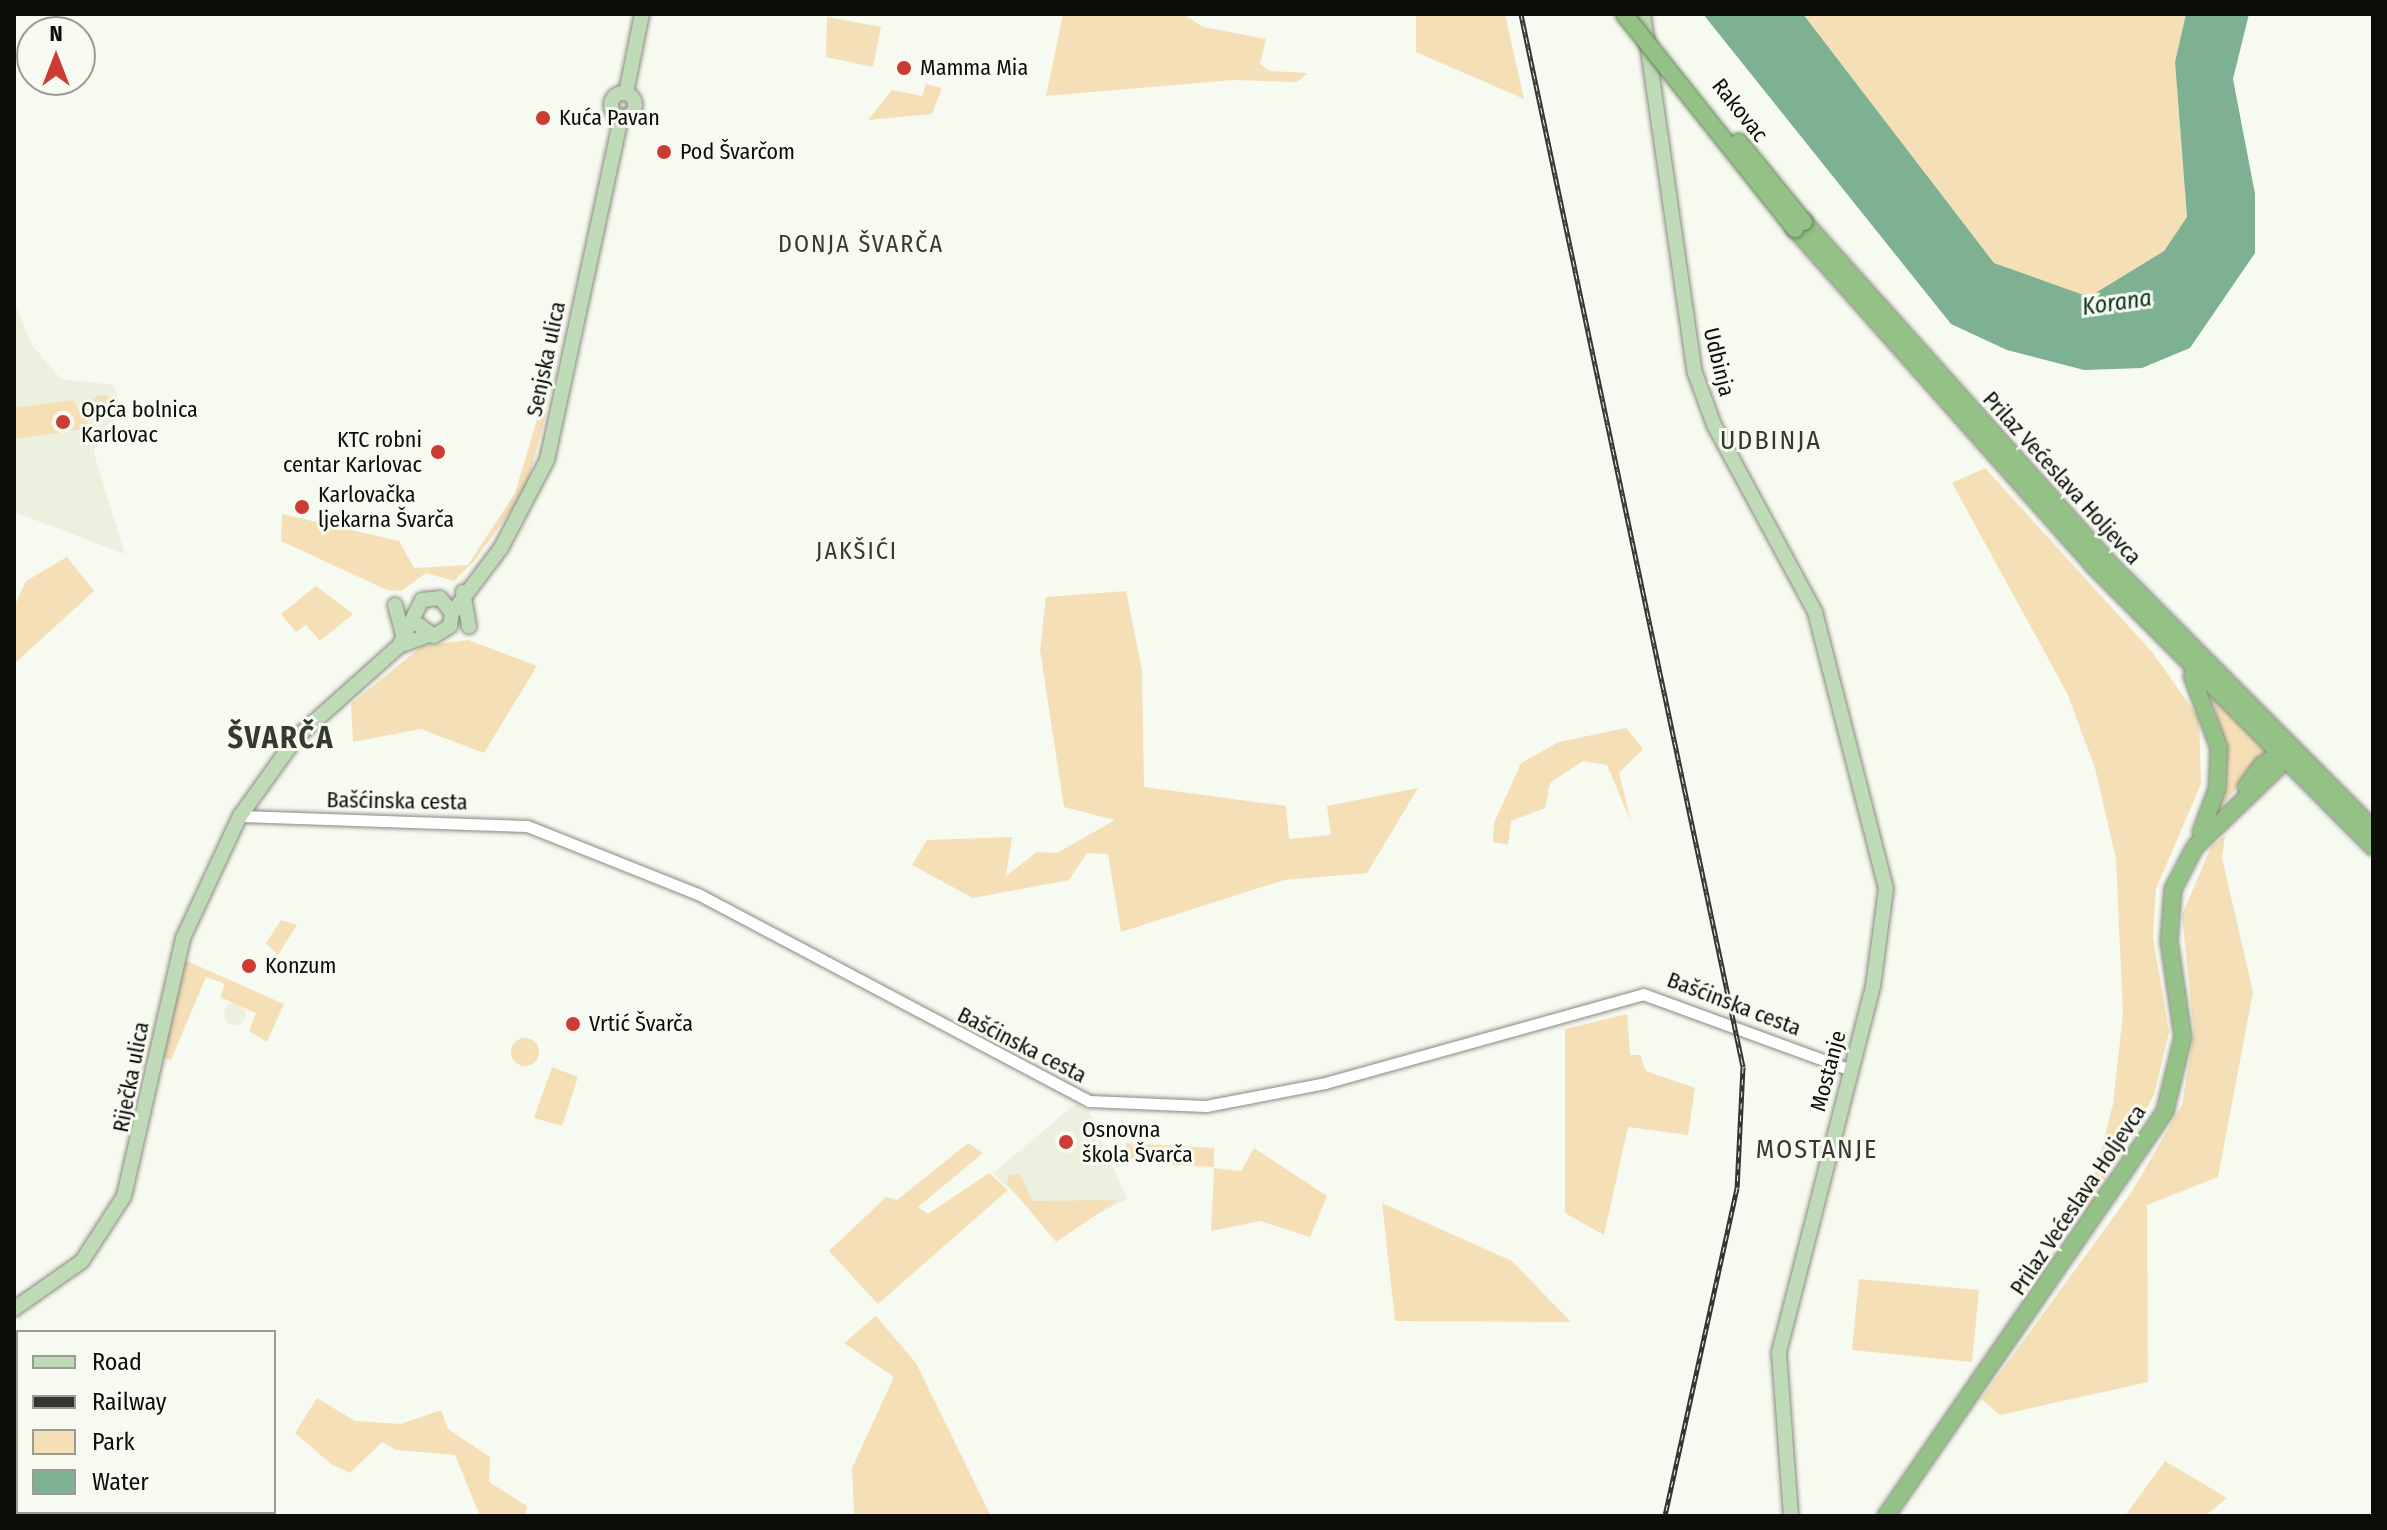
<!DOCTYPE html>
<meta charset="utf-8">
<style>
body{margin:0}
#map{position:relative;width:2387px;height:1530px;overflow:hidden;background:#f7faf0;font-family:"Fira Sans Condensed",sans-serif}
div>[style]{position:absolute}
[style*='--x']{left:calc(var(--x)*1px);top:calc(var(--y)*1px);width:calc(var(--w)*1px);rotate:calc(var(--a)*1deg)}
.built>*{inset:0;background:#ecf1df}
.round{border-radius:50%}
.green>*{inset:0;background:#f5dfb7}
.water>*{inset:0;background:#7eb192}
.roads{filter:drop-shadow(0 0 2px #888a81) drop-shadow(0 0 2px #888a81)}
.minor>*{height:11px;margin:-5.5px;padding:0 5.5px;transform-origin:5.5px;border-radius:5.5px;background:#fff}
.major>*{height:14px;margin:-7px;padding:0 7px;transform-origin:7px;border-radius:7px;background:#bfdab6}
.major>.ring{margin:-7px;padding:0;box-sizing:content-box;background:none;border:14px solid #bfdab6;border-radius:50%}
.highway>*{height:16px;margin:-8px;padding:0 8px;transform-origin:8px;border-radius:8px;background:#94c186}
.rail>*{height:5px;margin-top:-2.5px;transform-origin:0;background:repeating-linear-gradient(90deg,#f7faf0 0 6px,#343631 0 12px);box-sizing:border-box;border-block:2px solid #343631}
.bridges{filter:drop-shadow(0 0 2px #64825a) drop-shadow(0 0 2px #64825a)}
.highway-bridge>*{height:16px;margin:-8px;padding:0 8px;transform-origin:8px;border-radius:8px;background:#94c186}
.dots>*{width:22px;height:22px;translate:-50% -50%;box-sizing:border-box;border:4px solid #f7faf0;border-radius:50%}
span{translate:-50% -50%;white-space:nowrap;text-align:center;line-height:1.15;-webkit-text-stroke:6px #f7faf0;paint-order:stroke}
.poi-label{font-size:22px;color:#0c0d09}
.left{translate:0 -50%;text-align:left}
.right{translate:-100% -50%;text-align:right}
.street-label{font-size:22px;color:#0c0d09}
.neighbourhood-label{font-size:24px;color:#373931;letter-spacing:2px}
.water-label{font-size:24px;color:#08331e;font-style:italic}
.quarter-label{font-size:26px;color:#373931;letter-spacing:2px}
.district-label{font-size:30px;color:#373931;font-weight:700;letter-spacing:2px}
.frame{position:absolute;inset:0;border:16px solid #0c0d09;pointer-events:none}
.legend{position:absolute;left:16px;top:1330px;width:260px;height:184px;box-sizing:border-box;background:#f7faf0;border:2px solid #999b94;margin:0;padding:10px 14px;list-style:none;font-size:24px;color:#0c0d09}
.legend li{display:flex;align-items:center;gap:16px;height:40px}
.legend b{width:40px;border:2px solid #999b94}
.north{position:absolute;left:16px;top:16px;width:80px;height:80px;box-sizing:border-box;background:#f7faf0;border:2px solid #999b94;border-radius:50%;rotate:0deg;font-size:22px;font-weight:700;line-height:32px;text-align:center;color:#0c0d09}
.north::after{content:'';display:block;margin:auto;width:28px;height:36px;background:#ca3c34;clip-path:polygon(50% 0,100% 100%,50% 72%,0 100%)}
</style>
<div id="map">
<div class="built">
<div style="clip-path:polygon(14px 299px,31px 344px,61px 379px,114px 385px,123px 415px,99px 430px,94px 453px,125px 554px,14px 512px)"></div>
<div class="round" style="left:224px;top:1003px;width:22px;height:22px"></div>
<div style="clip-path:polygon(1075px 1104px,1089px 1111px,1127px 1199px,1057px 1236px,993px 1173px)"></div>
</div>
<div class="green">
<div style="clip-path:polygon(1063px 14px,1183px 14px,1203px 27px,1266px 39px,1260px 64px,1270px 71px,1308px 73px,1297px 82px,1232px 80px,1046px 96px)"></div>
<div style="clip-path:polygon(1416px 14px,1505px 14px,1524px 99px,1416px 52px)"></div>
<div style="clip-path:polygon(1803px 14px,2186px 14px,2175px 62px,2187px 217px,2164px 251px,2089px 298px,1994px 263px)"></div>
<div style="clip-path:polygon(827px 17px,881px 27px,873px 67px,826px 57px)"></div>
<div style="clip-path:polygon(926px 84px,942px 88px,932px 114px,868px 120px,892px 90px,922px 96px)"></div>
<div class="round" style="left:90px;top:395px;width:24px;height:24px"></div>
<div style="clip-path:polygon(73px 400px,91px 428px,14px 439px,14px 408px)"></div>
<div style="clip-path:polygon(539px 413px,546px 414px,525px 492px,474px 561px,454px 581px,426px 573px,401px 591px,387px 590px,281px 541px,282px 514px,399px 541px,414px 568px,468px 565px,515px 493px)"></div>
<div style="clip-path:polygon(1985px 468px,2152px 652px,2199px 718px,2201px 784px,2156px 889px,2153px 938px,2169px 1032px,2154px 1095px,2084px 1216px,2113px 1104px,2123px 1014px,2116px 859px,2095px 768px,2067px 693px,1952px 483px)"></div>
<div style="clip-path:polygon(67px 557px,94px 591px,14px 664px,14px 607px,26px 581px)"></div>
<div style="clip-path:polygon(316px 586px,353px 614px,320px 641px,306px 625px,296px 632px,281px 614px)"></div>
<div style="clip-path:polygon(1126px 591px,1142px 670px,1144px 787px,1286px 806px,1289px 839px,1331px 835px,1327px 806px,1418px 788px,1367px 873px,1284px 880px,1121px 932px,1108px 854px,1087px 853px,1069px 880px,973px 898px,912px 865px,927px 840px,1012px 837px,1006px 876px,1037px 852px,1057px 853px,1115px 820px,1064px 807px,1040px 650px,1046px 597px)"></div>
<div style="clip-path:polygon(468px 640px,537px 666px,484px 753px,421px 729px,353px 742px,351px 704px,422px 646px)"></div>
<div style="clip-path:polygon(2211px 694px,2267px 751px,2215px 814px,2225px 744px)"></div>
<div style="clip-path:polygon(1626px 728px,1643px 749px,1619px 773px,1631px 822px,1607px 765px,1583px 761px,1550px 783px,1545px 808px,1511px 821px,1508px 845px,1493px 842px,1494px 823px,1521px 763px,1559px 742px)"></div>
<div style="clip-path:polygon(2225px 836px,2222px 858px,2253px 992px,2218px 1177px,2147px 1205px,2148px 1382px,2000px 1415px,1981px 1399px,2131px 1193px,2182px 1105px,2194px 1033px,2182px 915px,2211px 847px)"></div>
<div style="clip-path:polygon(281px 920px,297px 925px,278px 955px,266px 943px)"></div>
<div style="clip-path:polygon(180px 958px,284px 1004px,267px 1042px,249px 1031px,256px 1013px,220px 997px,225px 984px,206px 977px,171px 1060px,157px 1056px)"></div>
<div style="clip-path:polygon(1627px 1014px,1630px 1055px,1640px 1055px,1646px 1071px,1695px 1088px,1688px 1135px,1628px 1127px,1604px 1235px,1565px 1213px,1565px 1029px)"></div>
<div class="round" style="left:511px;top:1038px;width:28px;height:28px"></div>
<div style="clip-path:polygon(552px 1067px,578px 1077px,562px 1126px,534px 1118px)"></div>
<div style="clip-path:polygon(968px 1143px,983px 1153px,918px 1207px,928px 1214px,989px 1173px,1008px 1190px,878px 1304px,829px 1251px,886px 1197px,897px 1200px)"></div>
<div style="clip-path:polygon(1126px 1143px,1214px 1148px,1214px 1167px,1126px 1162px)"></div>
<div style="clip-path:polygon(1254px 1148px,1327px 1196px,1310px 1237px,1260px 1221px,1211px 1231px,1214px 1168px,1241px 1171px)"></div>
<div style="clip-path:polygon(1020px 1174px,1033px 1201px,1118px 1200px,1056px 1242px,1007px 1183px,1009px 1175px)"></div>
<div style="clip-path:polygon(1382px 1203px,1512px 1261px,1571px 1322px,1395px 1321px)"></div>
<div style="clip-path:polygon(1859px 1279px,1979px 1290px,1972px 1362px,1852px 1350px)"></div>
<div style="clip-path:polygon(876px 1316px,916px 1363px,991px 1516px,854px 1514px,852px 1468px,894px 1377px,844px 1343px)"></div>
<div style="clip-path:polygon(317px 1398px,355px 1421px,401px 1424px,441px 1410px,448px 1429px,490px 1457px,489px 1482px,527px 1506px,525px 1516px,480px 1516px,455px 1455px,396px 1450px,382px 1442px,350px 1473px,331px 1464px,295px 1433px)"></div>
<div style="clip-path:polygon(2165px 1461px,2227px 1498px,2205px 1516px,2125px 1516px)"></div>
</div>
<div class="water">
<div style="clip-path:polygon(1703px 14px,1803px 14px,1994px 263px,2089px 297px,2164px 251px,2187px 217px,2175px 62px,2186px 14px,2249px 14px,2233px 79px,2255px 194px,2255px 253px,2190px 348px,2142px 368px,2084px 370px,2007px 350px,1951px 324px)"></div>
</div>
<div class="roads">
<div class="minor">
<div style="--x:240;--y:816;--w:287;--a:2"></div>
<div style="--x:527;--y:826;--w:184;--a:21.7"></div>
<div style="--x:698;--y:894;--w:442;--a:27.9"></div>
<div style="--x:1089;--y:1101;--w:117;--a:2.4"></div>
<div style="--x:1206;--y:1106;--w:121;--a:-10.9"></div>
<div style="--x:1325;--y:1083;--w:330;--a:-15.6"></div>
<div style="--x:1643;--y:994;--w:221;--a:20.1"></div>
</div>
<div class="major">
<div style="--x:1643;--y:14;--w:363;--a:81.8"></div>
<div style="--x:1695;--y:373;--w:55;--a:69.9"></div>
<div style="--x:1714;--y:425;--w:213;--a:61.6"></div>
<div style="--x:1815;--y:612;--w:286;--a:75.6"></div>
<div style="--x:1886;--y:889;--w:98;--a:97.6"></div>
<div style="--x:1873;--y:986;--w:379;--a:104.4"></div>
<div style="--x:1779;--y:1353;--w:163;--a:85.8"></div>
<div class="ring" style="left:611px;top:93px;width:10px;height:10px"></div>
<div style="--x:626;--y:93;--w:81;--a:-78.6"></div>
<div style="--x:463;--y:592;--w:35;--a:80"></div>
<div style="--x:395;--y:605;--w:31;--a:75"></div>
<div style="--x:452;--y:613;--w:81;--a:-53"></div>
<div style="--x:501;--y:548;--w:99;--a:-62.4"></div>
<div style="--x:547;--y:460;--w:351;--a:-77.8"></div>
<div style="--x:400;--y:644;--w:49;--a:-63.4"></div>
<div style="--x:422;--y:600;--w:18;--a:-6"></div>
<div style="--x:440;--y:598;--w:19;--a:51"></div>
<div style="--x:452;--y:613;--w:13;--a:99"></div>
<div style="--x:450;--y:626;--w:19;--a:148"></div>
<div style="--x:434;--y:636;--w:27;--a:-144"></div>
<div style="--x:14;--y:1309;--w:83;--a:-35.2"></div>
<div style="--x:82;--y:1261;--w:77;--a:-57.1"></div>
<div style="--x:124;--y:1196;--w:265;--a:-77.1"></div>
<div style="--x:183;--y:938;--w:135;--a:-65"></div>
<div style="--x:240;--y:816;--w:96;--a:-54.3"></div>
<div style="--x:296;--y:738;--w:138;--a:-41.8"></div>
<div style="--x:399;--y:646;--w:30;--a:-20"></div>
</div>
<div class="highway">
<div style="--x:1804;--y:222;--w:452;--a:48.2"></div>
<div style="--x:2105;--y:559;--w:380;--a:45.2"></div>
<div style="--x:1795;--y:229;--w:448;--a:48.4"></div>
<div style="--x:2092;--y:564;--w:399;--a:45.2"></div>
<div style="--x:2192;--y:676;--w:77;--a:69.4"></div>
<div style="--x:2219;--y:748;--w:41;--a:92.8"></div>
<div style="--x:2217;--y:789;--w:46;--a:110.4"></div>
<div style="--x:2246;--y:787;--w:27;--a:-54"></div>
<div style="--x:2262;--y:765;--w:28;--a:-32"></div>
<div style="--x:1886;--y:1516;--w:492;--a:-55.4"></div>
<div style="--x:2165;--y:1111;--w:76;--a:-76.3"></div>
<div style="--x:2183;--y:1037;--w:97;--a:-98.3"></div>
<div style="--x:2169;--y:941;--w:52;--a:-85.6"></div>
<div style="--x:2173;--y:889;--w:47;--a:-62.4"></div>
<div style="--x:2195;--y:847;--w:114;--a:-43.9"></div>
<div style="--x:2277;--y:768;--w:13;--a:-77"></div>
</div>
</div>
<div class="rail">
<div style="--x:1521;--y:14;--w:1076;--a:78.09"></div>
<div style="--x:1743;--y:1067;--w:121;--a:92.8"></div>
<div style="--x:1737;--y:1188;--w:336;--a:102.4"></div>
</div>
<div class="bridges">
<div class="highway-bridge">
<div style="--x:1624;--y:14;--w:275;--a:51.5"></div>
<div style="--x:1739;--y:142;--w:103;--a:50.9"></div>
</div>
</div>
<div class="dots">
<div style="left:904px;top:68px;background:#ca3c34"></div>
<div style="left:543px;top:118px;background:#ca3c34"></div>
<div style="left:664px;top:152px;background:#ca3c34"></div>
<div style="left:63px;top:422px;background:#ca3c34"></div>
<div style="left:438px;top:452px;background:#ca3c34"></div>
<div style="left:302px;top:507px;background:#ca3c34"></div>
<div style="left:249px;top:966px;background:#ca3c34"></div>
<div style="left:573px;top:1024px;background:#ca3c34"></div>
<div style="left:1066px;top:1142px;background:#ca3c34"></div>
</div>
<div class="poi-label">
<span class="left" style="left:920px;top:68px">Mamma Mia</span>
<span class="left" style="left:559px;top:118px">Kuća Pavan</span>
<span class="left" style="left:680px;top:152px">Pod Švarčom</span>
<span class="left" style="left:81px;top:422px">Opća bolnica<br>Karlovac</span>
<span class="right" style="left:422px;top:452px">KTC robni<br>centar Karlovac</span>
<span class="left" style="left:318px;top:507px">Karlovačka<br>ljekarna Švarča</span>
<span class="left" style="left:265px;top:966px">Konzum</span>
<span class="left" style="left:589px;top:1024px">Vrtić Švarča</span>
<span class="left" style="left:1082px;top:1142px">Osnovna<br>škola Švarča</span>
</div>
<div class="street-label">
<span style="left:1740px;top:110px;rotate:51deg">Rakovac</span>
<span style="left:546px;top:359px;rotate:-78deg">Senjska ulica</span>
<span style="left:1719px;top:362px;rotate:76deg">Udbinja</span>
<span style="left:2062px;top:478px;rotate:48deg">Prilaz Većeslava Holjevca</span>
<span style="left:397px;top:801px;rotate:1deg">Bašćinska cesta</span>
<span style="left:1734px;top:1004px;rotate:21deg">Bašćinska cesta</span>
<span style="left:1022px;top:1045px;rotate:27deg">Bašćinska cesta</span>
<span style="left:1828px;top:1071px;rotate:-75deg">Mostanje</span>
<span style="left:131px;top:1077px;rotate:-79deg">Riječka ulica</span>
<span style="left:2078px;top:1200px;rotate:-56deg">Prilaz Većeslava Holjevca</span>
</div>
<div class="neighbourhood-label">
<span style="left:861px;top:245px">DONJA ŠVARČA</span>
<span style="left:857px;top:552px">JAKŠIĆI</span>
</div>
<div class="water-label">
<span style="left:2117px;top:303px;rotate:-8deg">Korana</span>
</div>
<div class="quarter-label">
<span style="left:1771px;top:441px">UDBINJA</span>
<span style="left:1817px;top:1150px">MOSTANJE</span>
</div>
<div class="district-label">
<span style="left:281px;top:738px">ŠVARČA</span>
</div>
<div class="frame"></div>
<ul class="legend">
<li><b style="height:10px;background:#bfdab6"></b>Road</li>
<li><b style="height:10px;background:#343631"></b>Railway</li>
<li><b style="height:22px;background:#f5dfb7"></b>Park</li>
<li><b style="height:22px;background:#7eb192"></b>Water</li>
</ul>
<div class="north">N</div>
</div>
